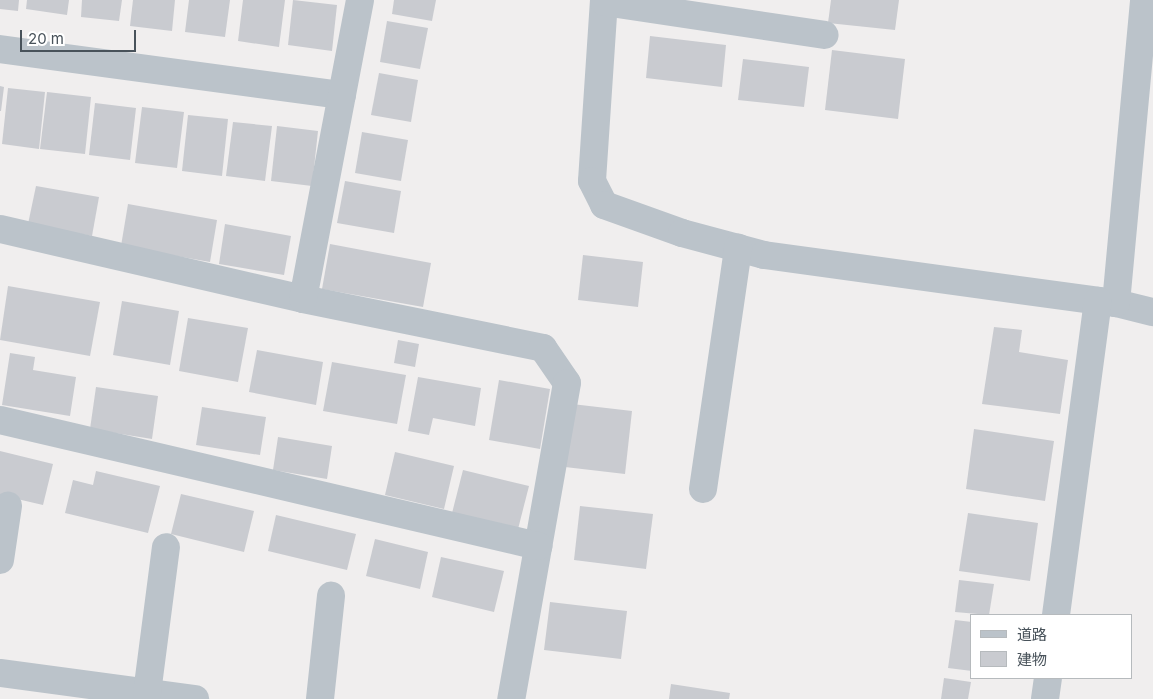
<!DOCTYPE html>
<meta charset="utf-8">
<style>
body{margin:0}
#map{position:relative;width:1153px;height:699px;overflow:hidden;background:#f0eeee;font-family:Inter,"Noto Sans JP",sans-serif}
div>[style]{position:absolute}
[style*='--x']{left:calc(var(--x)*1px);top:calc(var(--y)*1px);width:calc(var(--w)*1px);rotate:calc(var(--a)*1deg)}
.building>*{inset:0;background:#c9cbd0}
.minor>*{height:28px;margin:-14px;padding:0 14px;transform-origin:14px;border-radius:14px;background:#bbc3ca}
span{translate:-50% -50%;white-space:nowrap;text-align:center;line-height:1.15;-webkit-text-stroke:4px #fff;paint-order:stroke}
.legend{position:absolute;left:970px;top:614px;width:162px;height:65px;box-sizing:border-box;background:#fff;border:1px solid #b6babd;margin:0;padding:6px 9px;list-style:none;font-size:15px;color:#48525a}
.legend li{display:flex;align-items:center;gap:10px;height:25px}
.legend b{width:25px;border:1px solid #b6babd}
.scale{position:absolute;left:20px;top:30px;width:116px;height:22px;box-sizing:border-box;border:2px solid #48525a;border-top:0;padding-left:6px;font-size:15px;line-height:18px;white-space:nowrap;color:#48525a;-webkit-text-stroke:4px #fff;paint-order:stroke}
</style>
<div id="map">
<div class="building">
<div style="clip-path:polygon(0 0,19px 0,18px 11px,0 9px)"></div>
<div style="clip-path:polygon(27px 0,69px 0,67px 15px,26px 9px)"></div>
<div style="clip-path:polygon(82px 0,122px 0,119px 21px,81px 17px)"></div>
<div style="clip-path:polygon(133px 0,175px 0,172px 31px,130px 26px)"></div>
<div style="clip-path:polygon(189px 0,230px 0,225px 37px,185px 32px)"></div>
<div style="clip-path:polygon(243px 0,285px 0,279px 47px,238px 41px)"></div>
<div style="clip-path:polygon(293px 0,337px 5px,332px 51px,288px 45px)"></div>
<div style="clip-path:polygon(394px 0,436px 0,432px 21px,392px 14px)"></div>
<div style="clip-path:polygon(831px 0,899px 0,895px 30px,828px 23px)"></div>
<div style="clip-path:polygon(387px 21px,428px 28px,420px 69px,380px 62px)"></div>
<div style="clip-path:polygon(650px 36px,726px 45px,722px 87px,646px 78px)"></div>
<div style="clip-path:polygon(832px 50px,905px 59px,898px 119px,825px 110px)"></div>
<div style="clip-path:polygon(743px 59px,809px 67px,804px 107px,738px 100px)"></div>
<div style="clip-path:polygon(379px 73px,418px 80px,411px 122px,371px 115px)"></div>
<div style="clip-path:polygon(0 86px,4px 87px,1px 111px,0 111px)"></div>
<div style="clip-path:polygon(8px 88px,45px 92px,39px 149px,2px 144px)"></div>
<div style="clip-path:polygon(47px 92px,91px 97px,85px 154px,40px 149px)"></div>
<div style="clip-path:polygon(95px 103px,136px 108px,130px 160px,89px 155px)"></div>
<div style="clip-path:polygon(142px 107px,184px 112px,177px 168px,135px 163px)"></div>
<div style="clip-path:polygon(188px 115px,228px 119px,222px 176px,182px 171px)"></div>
<div style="clip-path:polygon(233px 122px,272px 126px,265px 181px,226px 176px)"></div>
<div style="clip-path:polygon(277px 126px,318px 131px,312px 186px,271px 181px)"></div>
<div style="clip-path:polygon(362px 132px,408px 140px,401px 181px,355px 173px)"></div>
<div style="clip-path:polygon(345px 181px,401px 191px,394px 233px,337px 223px)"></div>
<div style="clip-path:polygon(36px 186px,99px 197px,92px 236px,28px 224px)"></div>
<div style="clip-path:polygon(128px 204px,217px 220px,210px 262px,121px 246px)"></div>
<div style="clip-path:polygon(225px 224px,291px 236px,284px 275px,219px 264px)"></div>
<div style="clip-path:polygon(330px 244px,431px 263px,423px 307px,322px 289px)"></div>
<div style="clip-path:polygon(583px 255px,643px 262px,638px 307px,578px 300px)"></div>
<div style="clip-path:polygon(8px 286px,100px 302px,90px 356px,0 340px)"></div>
<div style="clip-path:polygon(122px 301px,179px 311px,170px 365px,113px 355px)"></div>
<div style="clip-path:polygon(188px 318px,248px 328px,238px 382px,179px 371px)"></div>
<div style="clip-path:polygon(994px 327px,1022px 330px,1019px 352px,1068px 360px,1060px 414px,982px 404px)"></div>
<div style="clip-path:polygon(398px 340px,419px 344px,415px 367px,394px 363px)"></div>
<div style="clip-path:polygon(257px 350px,323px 362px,316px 405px,249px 392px)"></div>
<div style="clip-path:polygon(10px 353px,35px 357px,33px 370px,76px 377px,70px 416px,2px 405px)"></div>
<div style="clip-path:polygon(332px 362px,406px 375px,397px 424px,323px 411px)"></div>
<div style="clip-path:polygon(418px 377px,481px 388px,475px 426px,433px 418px,429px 435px,408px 431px)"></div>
<div style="clip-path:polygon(499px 380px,550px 389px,540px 449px,489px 440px)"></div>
<div style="clip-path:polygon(96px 387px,158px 396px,152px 439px,90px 429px)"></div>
<div style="clip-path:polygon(572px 404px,632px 411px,625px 474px,565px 467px)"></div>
<div style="clip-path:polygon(202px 407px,266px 417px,260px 455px,196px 445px)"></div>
<div style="clip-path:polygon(974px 429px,1054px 441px,1045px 501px,966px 489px)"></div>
<div style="clip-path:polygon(278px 437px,332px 446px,327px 479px,273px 470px)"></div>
<div style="clip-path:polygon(0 451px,53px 464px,43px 505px,0 495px)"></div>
<div style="clip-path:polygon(395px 452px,454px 466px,444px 509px,385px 495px)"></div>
<div style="clip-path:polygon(463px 470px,529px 486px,517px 533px,451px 517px)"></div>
<div style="clip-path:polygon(96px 471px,160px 486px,148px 533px,65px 513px,73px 480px,93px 485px)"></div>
<div style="clip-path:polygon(181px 494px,254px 511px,244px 552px,171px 534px)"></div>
<div style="clip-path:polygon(580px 506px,653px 514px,646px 569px,574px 560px)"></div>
<div style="clip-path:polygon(968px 513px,1038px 523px,1030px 581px,959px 571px)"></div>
<div style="clip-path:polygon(276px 515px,356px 534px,347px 570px,268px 551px)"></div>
<div style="clip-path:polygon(375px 539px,428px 552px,420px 589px,366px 576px)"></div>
<div style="clip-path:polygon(441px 557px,504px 571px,494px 612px,432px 597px)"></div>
<div style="clip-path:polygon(959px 580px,994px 584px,989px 615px,955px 612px)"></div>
<div style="clip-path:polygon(550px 602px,627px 611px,621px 659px,544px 650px)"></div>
<div style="clip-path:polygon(955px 620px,972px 622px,972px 671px,948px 668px)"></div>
<div style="clip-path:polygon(944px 678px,971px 682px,968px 699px,941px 699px)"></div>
<div style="clip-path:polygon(671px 684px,730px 693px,729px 699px,669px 699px)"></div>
</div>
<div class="minor">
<div style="--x:604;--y:0;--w:181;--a:93.8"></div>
<div style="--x:592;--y:181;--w:27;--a:63"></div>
<div style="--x:604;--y:205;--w:83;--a:19.7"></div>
<div style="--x:682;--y:233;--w:85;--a:15"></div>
<div style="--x:764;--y:255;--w:355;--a:7.8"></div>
<div style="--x:1116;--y:303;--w:38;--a:14"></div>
<div style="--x:604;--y:2;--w:223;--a:8.5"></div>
<div style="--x:0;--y:49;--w:345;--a:7.7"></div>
<div style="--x:0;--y:229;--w:311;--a:13"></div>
<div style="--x:303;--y:299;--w:245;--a:11.5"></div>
<div style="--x:543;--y:348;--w:42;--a:55.6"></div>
<div style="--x:567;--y:383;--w:321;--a:100"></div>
<div style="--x:303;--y:299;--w:304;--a:-79.2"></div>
<div style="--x:1116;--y:303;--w:304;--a:-84.7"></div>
<div style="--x:0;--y:420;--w:553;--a:13.18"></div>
<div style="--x:703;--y:489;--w:244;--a:-81.7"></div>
<div style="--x:0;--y:560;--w:55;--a:-81.6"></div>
<div style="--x:1056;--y:615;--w:317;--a:-82.4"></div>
<div style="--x:0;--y:673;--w:197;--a:7.6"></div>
<div style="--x:147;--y:693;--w:147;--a:-82.6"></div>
<div style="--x:320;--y:699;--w:104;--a:-83.9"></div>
<div style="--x:1045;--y:699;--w:21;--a:-82"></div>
</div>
<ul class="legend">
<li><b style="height:6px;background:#bbc3ca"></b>道路</li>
<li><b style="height:14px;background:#c9cbd0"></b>建物</li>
</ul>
<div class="scale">20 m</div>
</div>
